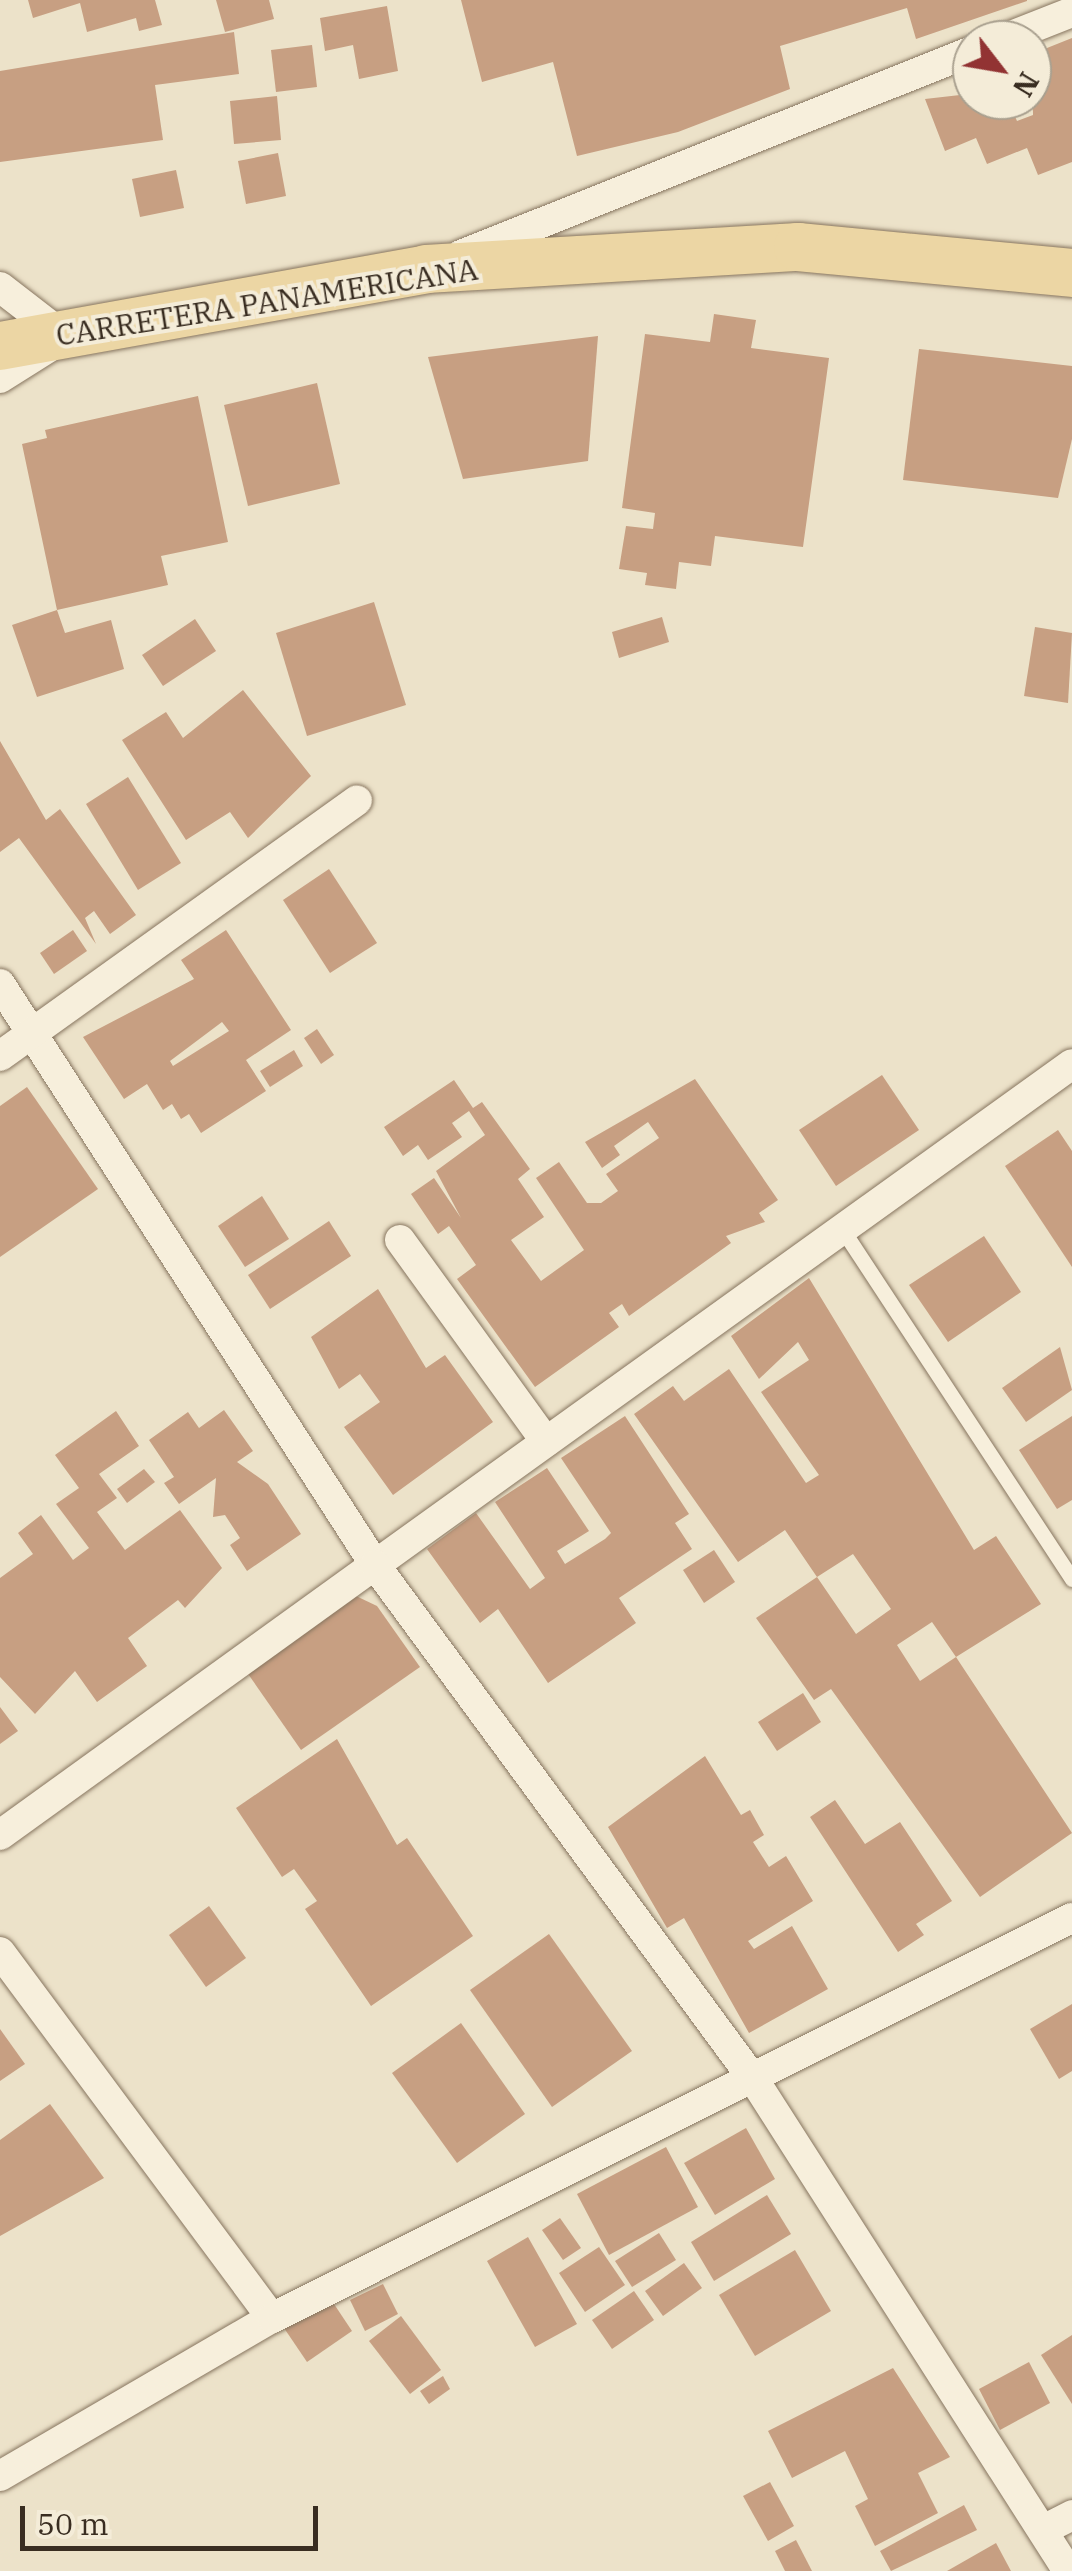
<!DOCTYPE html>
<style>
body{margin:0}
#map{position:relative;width:1072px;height:2571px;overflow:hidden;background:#ece2c9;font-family:"IBM Plex Serif",serif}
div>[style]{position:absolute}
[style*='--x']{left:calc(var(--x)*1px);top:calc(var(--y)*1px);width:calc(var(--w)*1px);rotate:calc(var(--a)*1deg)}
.building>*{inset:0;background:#c79f82}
.roads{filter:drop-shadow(0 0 2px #87755f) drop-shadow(0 0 2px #87755f)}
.lane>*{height:15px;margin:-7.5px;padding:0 7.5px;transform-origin:7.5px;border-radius:7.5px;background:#f7efdc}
.street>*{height:30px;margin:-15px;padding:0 15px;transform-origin:15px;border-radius:15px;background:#f7efdc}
.primary>*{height:48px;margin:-24px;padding:0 24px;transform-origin:24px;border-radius:24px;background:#ecd6a4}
span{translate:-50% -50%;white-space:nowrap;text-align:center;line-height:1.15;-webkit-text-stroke:8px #f4ecd8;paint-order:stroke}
.street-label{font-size:30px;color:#392d21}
.north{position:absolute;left:952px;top:20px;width:100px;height:100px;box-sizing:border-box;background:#f4ecd8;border:2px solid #a9a08f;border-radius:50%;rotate:121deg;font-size:28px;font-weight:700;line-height:40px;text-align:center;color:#392d21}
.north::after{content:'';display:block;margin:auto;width:35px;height:45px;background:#923333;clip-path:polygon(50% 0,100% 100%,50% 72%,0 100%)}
.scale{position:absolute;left:20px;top:2506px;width:298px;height:45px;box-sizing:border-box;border:5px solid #392d21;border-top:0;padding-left:12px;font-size:30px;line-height:35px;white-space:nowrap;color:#392d21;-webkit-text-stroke:8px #f4ecd8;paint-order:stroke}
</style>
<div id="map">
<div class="building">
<div style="clip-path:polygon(28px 0,155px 0,162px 25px,139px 31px,136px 18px,87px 32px,80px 3px,33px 18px)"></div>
<div style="clip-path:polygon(216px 0,269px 0,274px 19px,225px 32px)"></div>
<div style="clip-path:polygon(461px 0,1027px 0,1027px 1px,916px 39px,907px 8px,780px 46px,790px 89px,678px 132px,577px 156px,553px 62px,482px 82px)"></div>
<div style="clip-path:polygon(387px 6px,398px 71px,359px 79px,353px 45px,325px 51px,320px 18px)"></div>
<div style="clip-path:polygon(234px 32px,239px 74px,155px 85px,163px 140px,0 162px,0 71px)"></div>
<div style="clip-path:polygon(1072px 38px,1072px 162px,1038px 175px,1027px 148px,987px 164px,976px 138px,945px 151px,925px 99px,960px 95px,956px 86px,972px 80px,972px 100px,1008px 100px,1017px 121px,1033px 115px,1032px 54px)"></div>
<div style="clip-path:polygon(312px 45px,317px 87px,276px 92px,271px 50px)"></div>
<div style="clip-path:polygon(277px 96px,281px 140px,234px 144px,230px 101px)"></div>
<div style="clip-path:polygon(278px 153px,286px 196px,246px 204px,238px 161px)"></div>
<div style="clip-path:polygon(176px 170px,184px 208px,140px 217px,132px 179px)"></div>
<div style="clip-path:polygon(714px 314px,756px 320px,751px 348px,829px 358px,803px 547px,715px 536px,711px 566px,679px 562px,676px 589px,645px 585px,647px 573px,619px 569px,626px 526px,653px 529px,655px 513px,622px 508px,645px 334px,710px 342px)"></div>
<div style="clip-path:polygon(598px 336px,588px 461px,463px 479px,428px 357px)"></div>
<div style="clip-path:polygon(919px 349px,1072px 366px,1072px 439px,1058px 498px,903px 480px)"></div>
<div style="clip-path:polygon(317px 383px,340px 484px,248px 506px,224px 405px)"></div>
<div style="clip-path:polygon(198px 396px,228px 542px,161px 556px,168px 585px,57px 610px,22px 444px,47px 438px,45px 430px)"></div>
<div style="clip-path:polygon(374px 602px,406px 705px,307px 736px,276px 633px)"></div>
<div style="clip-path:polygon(57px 610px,65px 633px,111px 620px,124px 669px,37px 697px,12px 625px)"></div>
<div style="clip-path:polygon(662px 617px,669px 642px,619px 658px,612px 632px)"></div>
<div style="clip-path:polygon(195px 619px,216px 651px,163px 686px,142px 655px)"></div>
<div style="clip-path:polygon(1035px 627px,1072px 633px,1068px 703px,1024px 696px)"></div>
<div style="clip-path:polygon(243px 690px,311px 776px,248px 838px,230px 812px,186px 840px,122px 740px,166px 712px,183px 738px)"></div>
<div style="clip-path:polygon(0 741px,46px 820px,60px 809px,136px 915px,110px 934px,94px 911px,85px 918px,96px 944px,19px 838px,0 852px)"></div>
<div style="clip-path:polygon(128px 777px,181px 863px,138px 890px,86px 804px)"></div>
<div style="clip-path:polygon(329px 869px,377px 943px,330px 973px,283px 900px)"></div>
<div style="clip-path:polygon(73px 930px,87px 951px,54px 974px,40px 953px)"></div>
<div style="clip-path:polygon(evenodd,226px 930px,291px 1030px,246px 1060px,266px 1091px,201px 1133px,189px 1114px,181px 1119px,172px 1104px,163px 1110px,147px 1084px,124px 1099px,83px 1037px,194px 979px,181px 960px,226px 930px,222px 1022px,229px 1031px,173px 1066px,170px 1061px,222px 1022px)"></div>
<div style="clip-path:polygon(317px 1029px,334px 1055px,321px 1064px,304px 1038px)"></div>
<div style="clip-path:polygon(294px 1050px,303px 1066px,270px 1087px,260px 1071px)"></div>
<div style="clip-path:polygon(882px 1075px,919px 1130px,836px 1186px,799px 1130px)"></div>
<div style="clip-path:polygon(695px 1079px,778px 1200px,759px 1213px,765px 1222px,726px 1236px,731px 1243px,629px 1316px,622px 1304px,609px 1313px,619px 1327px,535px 1387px,457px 1279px,476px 1265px,449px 1226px,438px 1234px,411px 1194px,434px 1178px,461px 1218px,436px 1171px,485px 1135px,469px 1111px,452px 1123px,462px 1137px,428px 1160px,418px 1145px,403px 1156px,384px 1127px,454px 1080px,473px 1108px,482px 1102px,530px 1169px,518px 1179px,544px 1217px,511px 1240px,541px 1281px,584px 1250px,536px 1178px,559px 1162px,587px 1203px,601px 1203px,618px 1191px,606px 1174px,659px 1138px,648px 1122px,614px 1146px,620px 1155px,602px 1168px,585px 1142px)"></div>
<div style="clip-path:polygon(27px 1087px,98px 1189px,0 1257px,0 1106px)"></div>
<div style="clip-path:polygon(1058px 1130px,1072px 1151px,1072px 1267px,1005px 1166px)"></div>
<div style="clip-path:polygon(262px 1196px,289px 1239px,245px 1267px,218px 1226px)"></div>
<div style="clip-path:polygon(329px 1221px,351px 1256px,270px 1309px,248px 1275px)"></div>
<div style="clip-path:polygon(984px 1236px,1021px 1292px,948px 1342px,909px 1285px)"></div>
<div style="clip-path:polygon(809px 1278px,974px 1550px,996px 1536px,1041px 1604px,956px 1657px,932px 1622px,897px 1645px,920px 1681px,956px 1657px,1072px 1833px,980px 1897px,831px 1689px,814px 1700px,756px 1618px,817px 1577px,856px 1634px,891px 1609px,853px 1554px,817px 1577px,785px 1530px,738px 1562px,634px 1414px,673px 1386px,684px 1401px,729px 1369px,806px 1483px,819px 1475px,761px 1392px,809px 1360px,798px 1342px,759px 1379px,731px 1336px)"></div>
<div style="clip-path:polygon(378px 1289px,426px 1368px,445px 1355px,493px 1422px,393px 1495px,344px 1427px,380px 1402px,360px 1374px,339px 1389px,311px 1337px)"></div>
<div style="clip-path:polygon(1060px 1347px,1072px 1390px,1026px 1422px,1002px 1388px)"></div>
<div style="clip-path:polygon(224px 1410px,253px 1451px,237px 1462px,268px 1484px,301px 1534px,247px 1571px,230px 1545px,240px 1538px,225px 1515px,213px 1517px,216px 1478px,179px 1504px,164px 1483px,174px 1477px,149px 1440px,188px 1412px,199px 1428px)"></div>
<div style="clip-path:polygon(116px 1411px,139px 1446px,99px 1474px,117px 1498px,97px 1512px,125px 1550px,180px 1510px,222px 1568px,185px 1608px,178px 1600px,128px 1638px,147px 1666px,97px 1702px,75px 1671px,35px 1714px,0 1677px,0 1578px,33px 1554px,18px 1533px,41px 1515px,73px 1560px,89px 1548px,56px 1504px,79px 1488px,55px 1455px)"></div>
<div style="clip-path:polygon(625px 1416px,689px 1514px,675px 1523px,692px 1549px,619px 1598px,636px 1623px,548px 1683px,498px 1609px,480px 1623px,427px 1549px,476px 1513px,530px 1589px,545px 1578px,495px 1502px,547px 1468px,589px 1531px,557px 1551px,565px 1564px,605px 1539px,611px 1533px,561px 1458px)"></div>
<div style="clip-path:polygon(1072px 1416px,1072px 1500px,1057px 1509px,1019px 1450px)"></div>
<div style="clip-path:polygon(144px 1469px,155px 1482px,127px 1503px,117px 1489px)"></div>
<div style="clip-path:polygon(714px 1550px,735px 1582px,704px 1603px,683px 1570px)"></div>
<div style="clip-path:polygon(356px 1596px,377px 1606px,420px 1667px,301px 1750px,246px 1671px)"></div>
<div style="clip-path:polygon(803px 1693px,821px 1722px,777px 1751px,758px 1722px)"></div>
<div style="clip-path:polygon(0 1707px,18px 1731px,0 1744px)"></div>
<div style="clip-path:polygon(337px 1739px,397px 1845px,407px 1838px,473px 1936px,371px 2006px,305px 1909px,317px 1901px,294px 1869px,282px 1877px,236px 1808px)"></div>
<div style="clip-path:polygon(705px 1756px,741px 1815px,750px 1810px,764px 1835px,753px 1842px,769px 1867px,786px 1856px,813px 1901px,748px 1941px,754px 1949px,792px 1926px,828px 1989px,749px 2033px,684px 1918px,667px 1928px,608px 1827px)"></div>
<div style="clip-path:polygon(835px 1800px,865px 1844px,900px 1822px,952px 1901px,916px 1924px,924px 1935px,898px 1952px,810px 1817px)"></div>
<div style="clip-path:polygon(209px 1906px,246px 1958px,206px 1987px,169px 1935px)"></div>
<div style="clip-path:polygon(549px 1934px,632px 2051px,552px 2107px,470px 1990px)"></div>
<div style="clip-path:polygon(1072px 2004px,1072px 2071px,1059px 2079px,1030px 2029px)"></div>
<div style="clip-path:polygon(461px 2023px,525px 2114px,457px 2163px,392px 2073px)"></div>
<div style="clip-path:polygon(0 2029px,25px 2064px,0 2081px)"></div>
<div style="clip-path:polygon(50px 2104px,104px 2178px,0 2236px,0 2140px)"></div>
<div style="clip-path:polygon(746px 2128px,775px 2179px,715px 2215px,684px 2163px)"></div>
<div style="clip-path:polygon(666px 2147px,698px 2207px,609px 2255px,577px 2194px)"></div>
<div style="clip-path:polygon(767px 2195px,791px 2234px,714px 2281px,691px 2242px)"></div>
<div style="clip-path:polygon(560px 2218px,581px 2248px,563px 2260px,542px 2230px)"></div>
<div style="clip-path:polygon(659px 2233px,676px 2260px,632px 2287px,615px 2261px)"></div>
<div style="clip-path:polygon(528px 2237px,577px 2324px,535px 2347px,487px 2261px)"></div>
<div style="clip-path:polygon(599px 2247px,625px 2285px,585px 2312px,559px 2273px)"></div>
<div style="clip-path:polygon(795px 2250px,831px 2311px,755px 2356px,719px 2295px)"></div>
<div style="clip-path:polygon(684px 2263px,702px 2288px,663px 2316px,645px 2291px)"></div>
<div style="clip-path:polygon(383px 2284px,398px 2314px,365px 2331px,350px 2300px)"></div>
<div style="clip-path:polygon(634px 2291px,654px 2320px,612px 2349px,592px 2320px)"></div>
<div style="clip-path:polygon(330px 2298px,352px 2331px,307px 2362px,284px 2328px)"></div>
<div style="clip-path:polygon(401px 2316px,441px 2370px,410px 2394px,369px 2341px)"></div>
<div style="clip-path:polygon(1072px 2335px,1072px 2404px,1041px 2355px)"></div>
<div style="clip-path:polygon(1029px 2362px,1050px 2403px,1000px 2430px,979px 2389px)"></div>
<div style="clip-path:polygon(893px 2368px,950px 2457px,918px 2473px,938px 2513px,875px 2546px,855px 2506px,868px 2499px,845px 2451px,792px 2478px,768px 2431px)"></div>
<div style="clip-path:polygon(443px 2376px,450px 2389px,429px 2404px,420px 2391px)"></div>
<div style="clip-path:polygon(770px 2482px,794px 2526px,768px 2541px,743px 2496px)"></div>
<div style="clip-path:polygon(964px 2505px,977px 2530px,891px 2571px,880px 2551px)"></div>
<div style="clip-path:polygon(796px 2540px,812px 2571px,785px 2571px,775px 2551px)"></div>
<div style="clip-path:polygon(996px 2543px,1011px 2571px,947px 2571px)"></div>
</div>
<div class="roads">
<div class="lane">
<div style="--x:842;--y:1229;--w:419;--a:56.7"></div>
</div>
<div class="street">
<div style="--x:1001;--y:40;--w:76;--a:-21.5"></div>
<div style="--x:461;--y:255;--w:550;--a:-21.76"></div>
<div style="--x:0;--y:287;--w:82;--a:37.6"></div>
<div style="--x:65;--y:337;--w:77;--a:147.8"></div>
<div style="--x:0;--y:984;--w:692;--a:57.16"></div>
<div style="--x:375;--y:1565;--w:858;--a:-35.71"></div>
<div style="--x:0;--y:1056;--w:439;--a:-35.6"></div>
<div style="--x:400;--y:1240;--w:249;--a:54.1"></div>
<div style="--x:0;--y:1835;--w:462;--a:-35.8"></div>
<div style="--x:375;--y:1565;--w:643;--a:53.66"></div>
<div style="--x:756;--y:2083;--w:579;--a:57.41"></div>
<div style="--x:0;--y:1952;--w:456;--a:53.4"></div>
<div style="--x:0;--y:2476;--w:315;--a:-30.2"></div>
<div style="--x:272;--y:2318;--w:894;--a:-26.57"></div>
<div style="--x:1043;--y:2530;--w:33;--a:-27"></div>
</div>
<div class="primary">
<div style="--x:0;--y:346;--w:433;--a:-10.2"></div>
<div style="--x:426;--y:269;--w:373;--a:-3.4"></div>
<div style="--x:798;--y:247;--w:275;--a:5.4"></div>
</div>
</div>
<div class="street-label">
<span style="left:267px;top:302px;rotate:-9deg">CARRETERA PANAMERICANA</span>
</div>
<div class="north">N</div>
<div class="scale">50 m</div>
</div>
